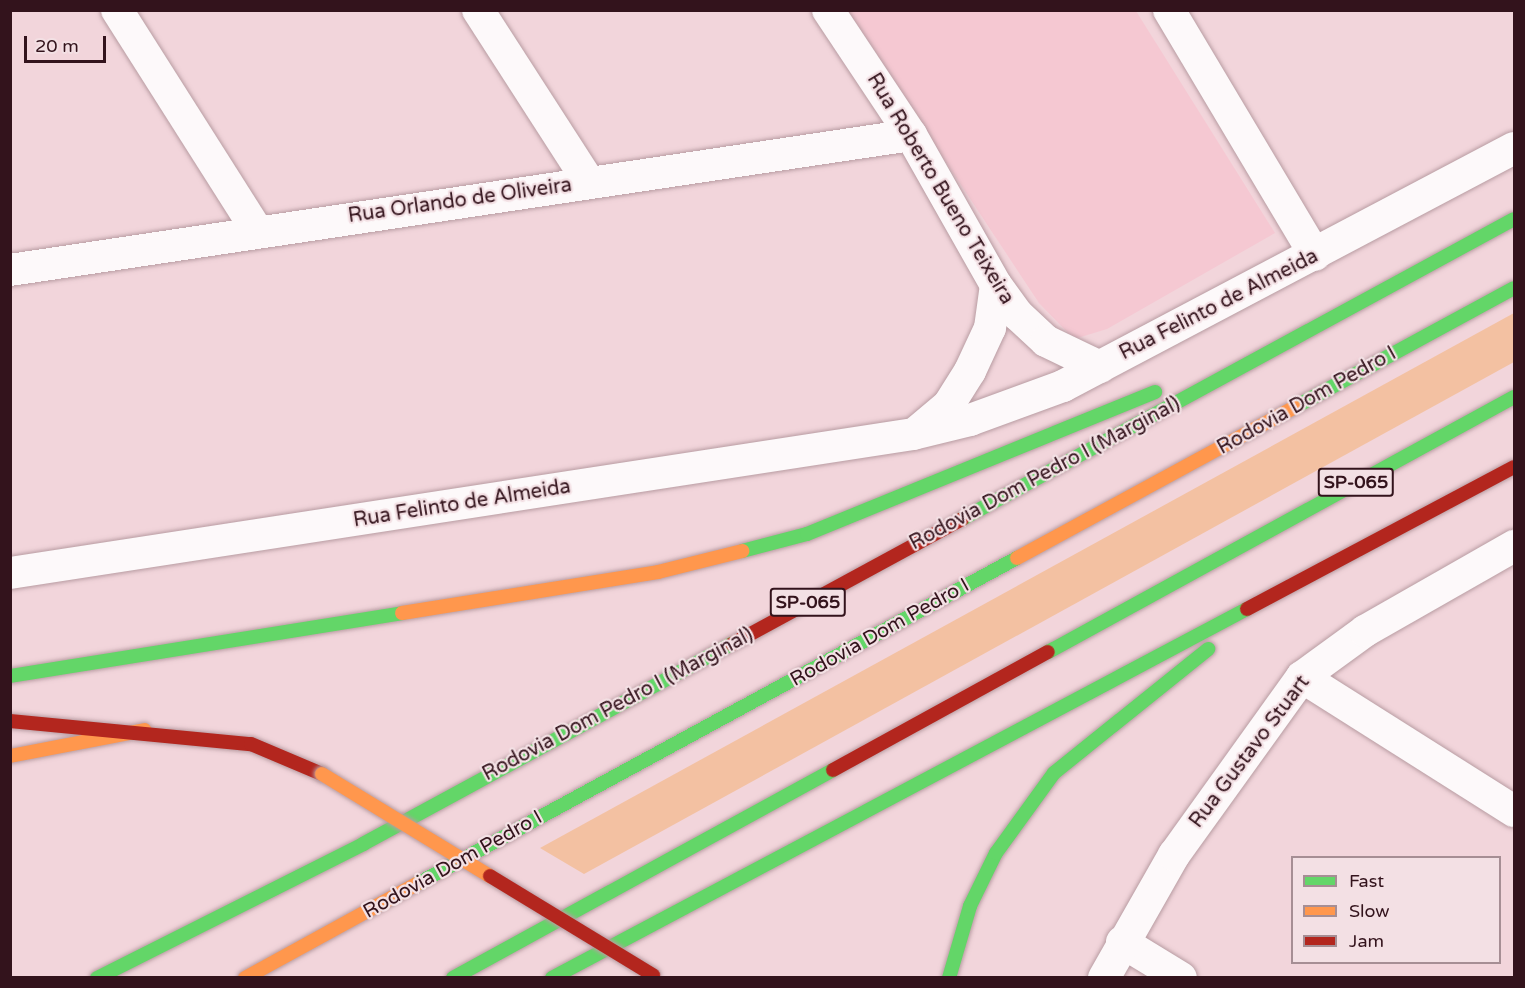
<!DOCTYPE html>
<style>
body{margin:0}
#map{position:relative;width:1525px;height:988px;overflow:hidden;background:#f2d5db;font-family:"Varela Round",sans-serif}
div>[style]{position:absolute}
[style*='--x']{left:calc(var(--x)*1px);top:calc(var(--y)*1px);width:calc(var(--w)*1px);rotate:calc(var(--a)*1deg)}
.built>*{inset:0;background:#f5c8d2}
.green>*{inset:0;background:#f3c1a2}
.roads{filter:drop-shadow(0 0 2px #b89ca2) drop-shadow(0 0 2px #b89ca2)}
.street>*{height:32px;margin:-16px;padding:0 16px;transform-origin:16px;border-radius:16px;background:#fdf9fa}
.fast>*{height:14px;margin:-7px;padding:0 7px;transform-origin:7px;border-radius:7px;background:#63d668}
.slow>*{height:14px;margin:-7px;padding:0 7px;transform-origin:7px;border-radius:7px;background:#ff974d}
.jam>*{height:14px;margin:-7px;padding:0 7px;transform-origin:7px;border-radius:7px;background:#b3261e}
.bridges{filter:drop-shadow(0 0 2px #b89ca2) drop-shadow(0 0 2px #b89ca2)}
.slow-bridge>*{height:14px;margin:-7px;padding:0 7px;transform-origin:7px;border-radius:7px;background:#ff974d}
.jam-bridge>*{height:14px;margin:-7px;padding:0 7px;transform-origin:7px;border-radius:7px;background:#b3261e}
span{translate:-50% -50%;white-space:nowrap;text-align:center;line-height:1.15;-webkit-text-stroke:4.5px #f3e0e4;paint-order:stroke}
.shield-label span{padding:2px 4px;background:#f3e0e4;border:2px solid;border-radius:4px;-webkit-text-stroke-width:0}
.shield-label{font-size:18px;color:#33131c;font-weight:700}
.street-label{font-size:20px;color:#33131c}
.frame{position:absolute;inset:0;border:12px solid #33131c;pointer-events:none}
.legend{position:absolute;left:1291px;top:856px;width:210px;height:108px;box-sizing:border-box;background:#f3e0e4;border:2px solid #a68e94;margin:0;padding:8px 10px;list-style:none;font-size:18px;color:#33131c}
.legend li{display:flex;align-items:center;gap:12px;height:30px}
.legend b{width:30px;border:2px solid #a68e94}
.scale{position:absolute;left:24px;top:36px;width:82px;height:27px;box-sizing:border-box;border:3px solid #33131c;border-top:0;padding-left:8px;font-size:18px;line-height:21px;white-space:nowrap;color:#33131c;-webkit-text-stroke:4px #f3e0e4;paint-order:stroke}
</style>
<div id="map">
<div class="built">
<div style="clip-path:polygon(846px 11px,1136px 11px,1275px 233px,1107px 329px,1074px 339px,1039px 303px)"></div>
</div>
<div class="green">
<div style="clip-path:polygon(1514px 313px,1514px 362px,584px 874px,540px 848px)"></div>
</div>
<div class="roads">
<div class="street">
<div style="--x:117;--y:10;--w:262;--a:57.6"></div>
<div style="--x:478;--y:10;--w:205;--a:57.2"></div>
<div style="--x:828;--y:10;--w:150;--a:56.4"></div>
<div style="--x:911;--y:135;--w:172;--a:60.5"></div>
<div style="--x:996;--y:285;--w:37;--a:54"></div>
<div style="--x:1018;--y:315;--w:38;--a:43"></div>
<div style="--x:1046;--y:341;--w:60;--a:25.7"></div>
<div style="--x:1169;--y:10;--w:285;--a:59.2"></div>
<div style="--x:10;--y:270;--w:911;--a:-8.52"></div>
<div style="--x:919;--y:430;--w:38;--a:-40"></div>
<div style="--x:948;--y:406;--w:41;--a:-57.8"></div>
<div style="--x:970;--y:371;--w:47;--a:-65.1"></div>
<div style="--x:990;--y:328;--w:43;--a:-82.1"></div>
<div style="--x:10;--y:573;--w:914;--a:-8.75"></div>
<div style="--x:913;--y:434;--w:59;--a:-13.8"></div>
<div style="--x:970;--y:420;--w:99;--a:-20.1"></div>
<div style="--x:1063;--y:386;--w:510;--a:-27.82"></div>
<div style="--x:1302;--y:677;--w:251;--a:32.3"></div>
<div style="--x:1122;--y:942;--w:69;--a:31.4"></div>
<div style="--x:1104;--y:978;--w:142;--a:-60.4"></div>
<div style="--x:1174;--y:855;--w:219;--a:-54.3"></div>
<div style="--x:1302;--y:677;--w:78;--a:-36.1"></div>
<div style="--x:1365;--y:631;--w:172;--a:-29.7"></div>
</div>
<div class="fast">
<div style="--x:1295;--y:407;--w:249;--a:-28.5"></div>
<div style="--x:962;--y:519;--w:628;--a:-28.52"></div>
<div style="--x:742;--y:551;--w:67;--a:-14.7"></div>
<div style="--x:807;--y:534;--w:376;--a:-22.2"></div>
<div style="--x:1048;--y:652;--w:531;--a:-28.69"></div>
<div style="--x:10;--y:676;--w:397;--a:-9.1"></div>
<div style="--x:417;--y:884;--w:683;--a:-28.52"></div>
<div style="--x:97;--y:978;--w:298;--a:-26.7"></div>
<div style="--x:363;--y:844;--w:420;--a:-28.5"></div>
<div style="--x:453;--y:978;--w:433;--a:-28.7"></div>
<div style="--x:552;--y:978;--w:787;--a:-27.97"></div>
<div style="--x:949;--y:978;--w:75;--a:-73.7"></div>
<div style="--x:970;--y:906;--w:59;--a:-63.9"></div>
<div style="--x:996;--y:853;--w:99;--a:-54.1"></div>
<div style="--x:1054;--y:773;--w:198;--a:-38.8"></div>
</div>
<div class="slow">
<div style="--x:1017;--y:558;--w:316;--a:-28.5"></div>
<div style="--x:402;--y:613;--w:259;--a:-9.1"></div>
<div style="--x:658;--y:572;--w:87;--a:-14"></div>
<div style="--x:10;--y:756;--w:137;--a:-10.9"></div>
<div style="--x:245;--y:978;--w:196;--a:-28.7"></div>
</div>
<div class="jam">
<div style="--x:1247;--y:609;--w:302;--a:-28"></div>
<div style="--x:732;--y:644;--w:262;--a:-28.5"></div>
<div style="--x:10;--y:721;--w:242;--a:5.5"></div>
<div style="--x:251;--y:744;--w:77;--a:22.9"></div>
<div style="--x:833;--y:770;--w:245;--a:-28.8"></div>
</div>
</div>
<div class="bridges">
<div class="slow-bridge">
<div style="--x:322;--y:774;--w:197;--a:31.3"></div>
</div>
<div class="jam-bridge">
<div style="--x:490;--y:876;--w:191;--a:31.3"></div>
</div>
</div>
<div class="shield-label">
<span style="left:1356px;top:482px">SP-065</span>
<span style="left:808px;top:602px">SP-065</span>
</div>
<div class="street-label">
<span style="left:940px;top:189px;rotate:59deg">Rua Roberto Bueno Teixeira</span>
<span style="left:460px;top:201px;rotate:-8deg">Rua Orlando de Oliveira</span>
<span style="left:1219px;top:305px;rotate:-27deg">Rua Felinto de Almeida</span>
<span style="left:1307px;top:401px;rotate:-29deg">Rodovia Dom Pedro I</span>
<span style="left:1045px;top:474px;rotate:-28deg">Rodovia Dom Pedro I (Marginal)</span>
<span style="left:462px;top:504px;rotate:-9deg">Rua Felinto de Almeida</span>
<span style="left:880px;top:633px;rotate:-29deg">Rodovia Dom Pedro I</span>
<span style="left:618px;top:705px;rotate:-28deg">Rodovia Dom Pedro I (Marginal)</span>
<span style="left:1250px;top:752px;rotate:-53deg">Rua Gustavo Stuart</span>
<span style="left:453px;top:865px;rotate:-29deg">Rodovia Dom Pedro I</span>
</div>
<div class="frame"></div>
<ul class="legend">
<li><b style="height:8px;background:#63d668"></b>Fast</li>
<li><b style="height:8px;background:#ff974d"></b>Slow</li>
<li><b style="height:8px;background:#b3261e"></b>Jam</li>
</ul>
<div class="scale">20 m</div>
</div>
